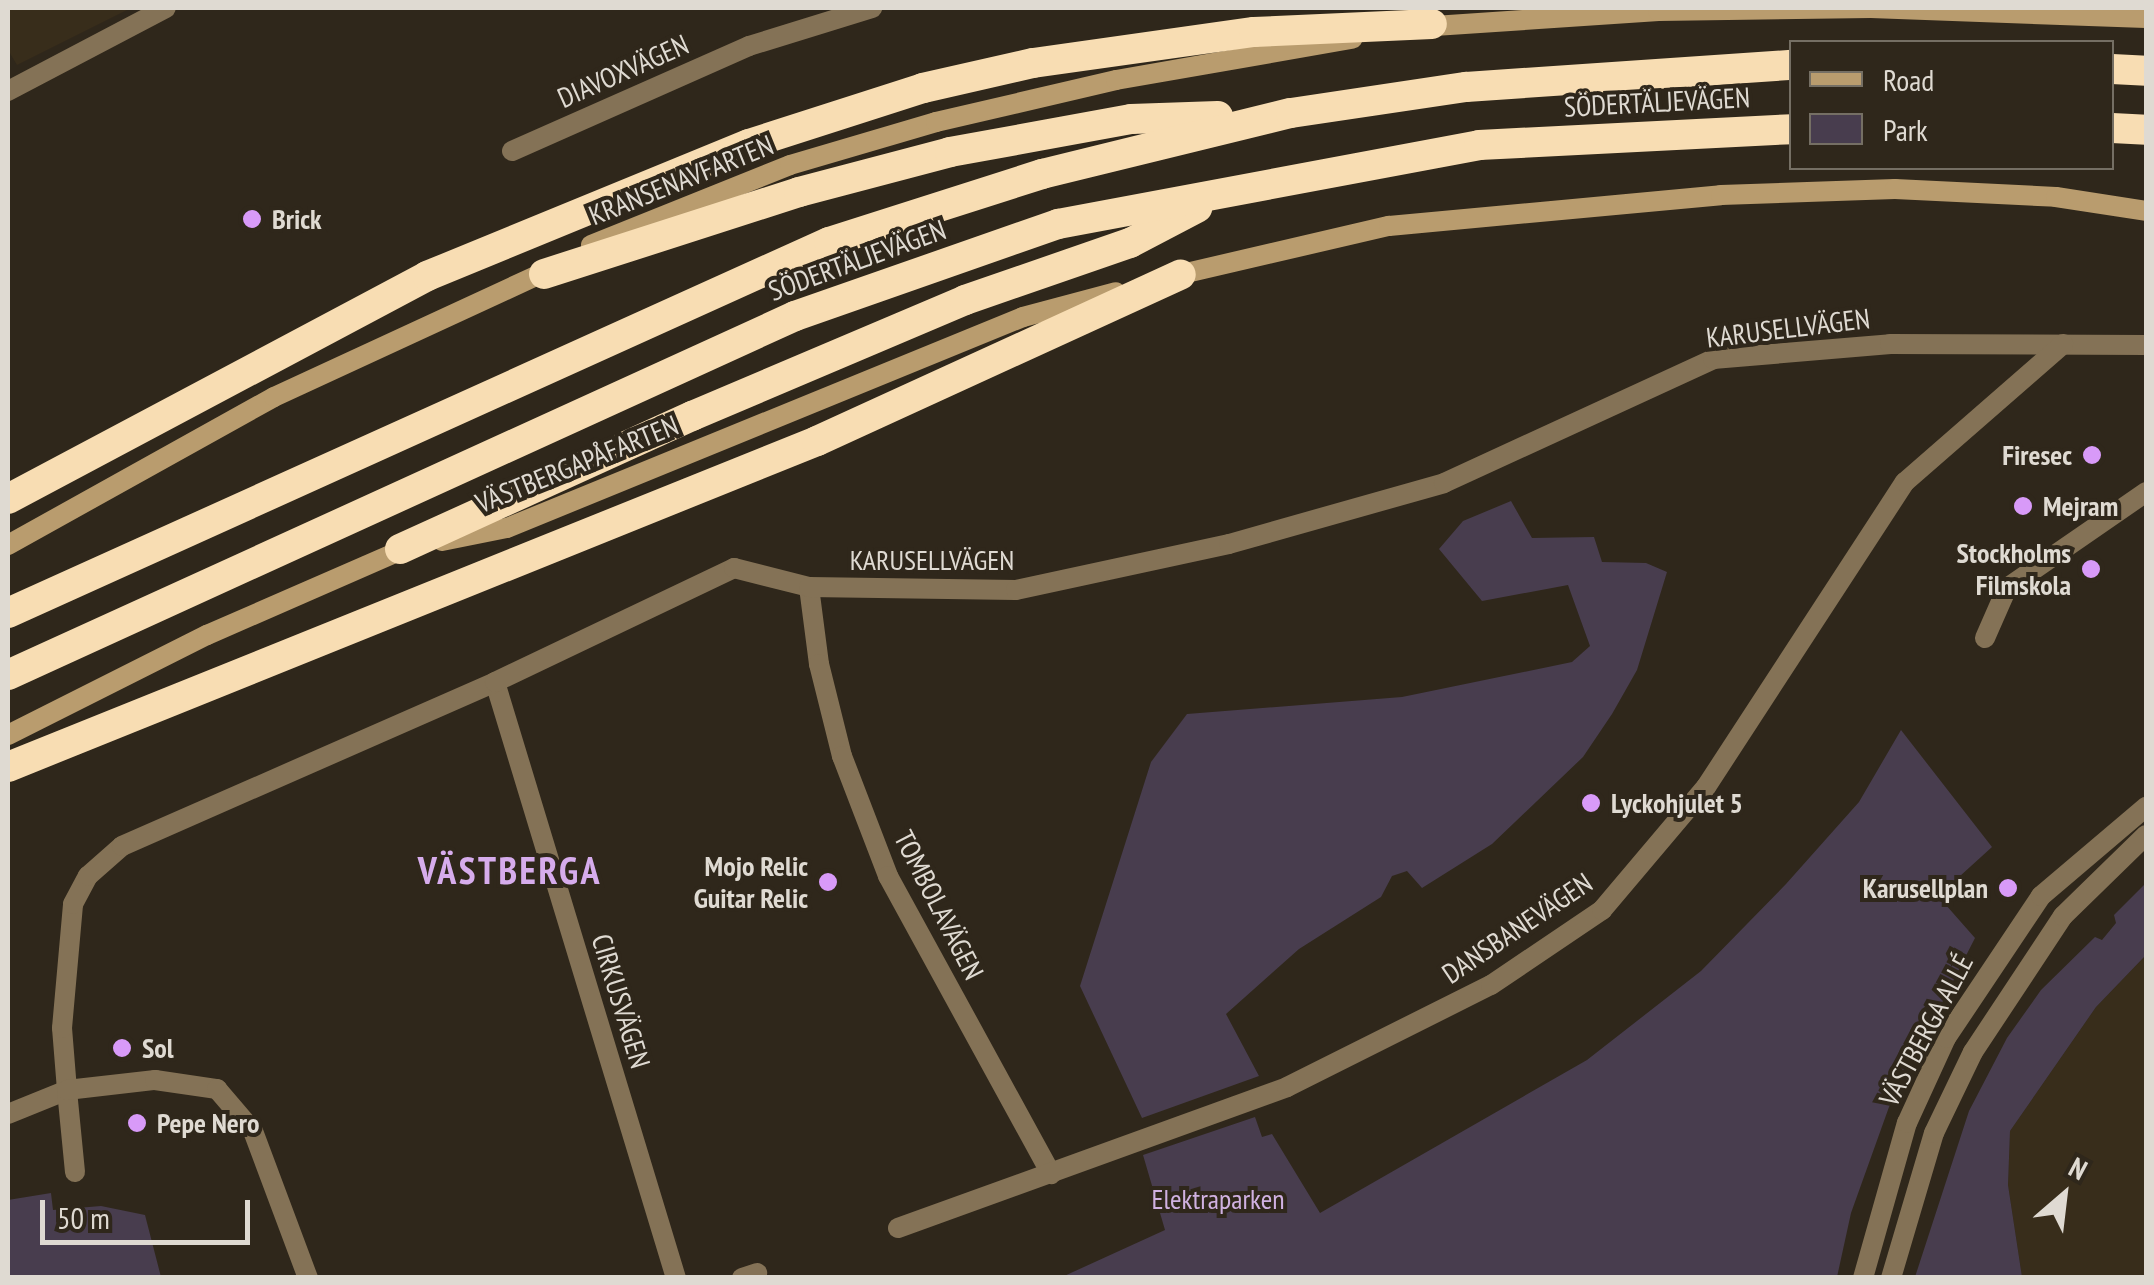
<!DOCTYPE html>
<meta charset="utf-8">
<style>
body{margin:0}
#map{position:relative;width:2154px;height:1285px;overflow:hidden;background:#2f271b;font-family:"PT Sans Narrow",sans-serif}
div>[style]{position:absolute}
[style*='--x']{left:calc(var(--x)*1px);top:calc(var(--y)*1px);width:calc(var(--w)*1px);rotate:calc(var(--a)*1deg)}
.built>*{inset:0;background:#382d1b}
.green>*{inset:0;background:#483d4e}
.minor>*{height:20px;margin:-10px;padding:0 10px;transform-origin:10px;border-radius:10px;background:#847256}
.tertiary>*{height:20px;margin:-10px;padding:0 10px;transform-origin:10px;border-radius:10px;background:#847256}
.secondary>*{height:20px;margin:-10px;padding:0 10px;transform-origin:10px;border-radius:10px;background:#b99c6e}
.motorway>*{height:30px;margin:-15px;padding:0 15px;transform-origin:15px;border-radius:15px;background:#f8ddb3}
.dots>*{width:28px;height:28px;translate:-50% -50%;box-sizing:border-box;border:5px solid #2f271b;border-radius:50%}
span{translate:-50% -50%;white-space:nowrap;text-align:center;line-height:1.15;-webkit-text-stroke:8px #2f271b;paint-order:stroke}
.street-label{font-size:28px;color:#dfdad2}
.poi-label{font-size:28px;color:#dfdad2;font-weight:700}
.left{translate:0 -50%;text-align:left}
.right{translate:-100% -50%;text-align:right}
.park-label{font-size:28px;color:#d0b1e1}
.district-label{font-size:38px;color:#d6acec;font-weight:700;letter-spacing:2.5px}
.frame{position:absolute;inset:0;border:10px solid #dfdad2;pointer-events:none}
.legend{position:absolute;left:1789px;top:40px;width:325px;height:130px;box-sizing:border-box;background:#2f271b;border:2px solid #756f64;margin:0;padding:12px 18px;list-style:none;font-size:30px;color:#dfdad2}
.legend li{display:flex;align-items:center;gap:20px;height:50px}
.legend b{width:50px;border:2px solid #756f64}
.north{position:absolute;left:2014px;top:1145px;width:100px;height:100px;-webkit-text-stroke:8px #2f271b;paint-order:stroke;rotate:28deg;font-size:28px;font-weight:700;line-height:40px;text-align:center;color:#dfdad2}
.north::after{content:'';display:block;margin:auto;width:35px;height:45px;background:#dfdad2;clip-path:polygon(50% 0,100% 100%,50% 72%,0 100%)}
.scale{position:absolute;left:40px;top:1200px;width:210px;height:45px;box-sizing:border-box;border:5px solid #dfdad2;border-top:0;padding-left:12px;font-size:30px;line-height:35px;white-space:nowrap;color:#dfdad2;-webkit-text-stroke:8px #2f271b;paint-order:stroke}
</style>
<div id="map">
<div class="built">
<div style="clip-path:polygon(8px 8px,131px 8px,17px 65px,8px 50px)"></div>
<div style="clip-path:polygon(2146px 955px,2146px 1277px,2022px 1277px,2008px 1185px,2010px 1131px,2096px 1007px)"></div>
</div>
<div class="green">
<div style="clip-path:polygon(1511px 501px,1532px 538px,1594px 537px,1602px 562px,1646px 563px,1667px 572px,1637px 670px,1612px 714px,1583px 757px,1492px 844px,1422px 888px,1407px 871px,1392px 876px,1381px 897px,1299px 949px,1226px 1014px,1259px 1076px,1142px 1118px,1080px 986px,1151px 762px,1187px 714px,1402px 697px,1572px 662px,1590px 646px,1568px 585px,1482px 601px,1439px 549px,1463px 521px)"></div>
<div style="clip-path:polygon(1901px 730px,1992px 847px,1938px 896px,1975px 938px,1889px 1107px,1851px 1213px,1837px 1277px,1062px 1277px,1165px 1230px,1143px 1155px,1255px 1117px,1262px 1137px,1272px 1134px,1320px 1213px,1587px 1060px,1701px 971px,1786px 884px,1859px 802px)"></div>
<div style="clip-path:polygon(2146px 883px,2146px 955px,2096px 1007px,2010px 1131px,2008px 1185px,2022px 1277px,1915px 1277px,1969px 1111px,2007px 1038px,2041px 990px,2095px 937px,2102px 940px,2116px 923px,2114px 915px)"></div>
<div style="clip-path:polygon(51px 1193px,53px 1210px,101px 1206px,145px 1215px,161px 1277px,8px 1277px,8px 1200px)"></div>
</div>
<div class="minor">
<div style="--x:8;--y:91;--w:178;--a:-27.7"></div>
<div style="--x:512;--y:151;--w:259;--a:-23.9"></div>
<div style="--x:749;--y:46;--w:129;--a:-17.2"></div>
<div style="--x:809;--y:587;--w:78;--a:82.6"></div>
<div style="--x:819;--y:664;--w:95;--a:76"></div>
<div style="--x:842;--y:756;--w:129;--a:69"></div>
<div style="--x:888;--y:876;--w:340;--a:61.3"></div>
<div style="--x:1985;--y:638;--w:55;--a:-66.3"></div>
<div style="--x:2007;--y:588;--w:169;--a:-34.6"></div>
<div style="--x:495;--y:682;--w:623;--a:73.11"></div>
<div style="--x:8;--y:1114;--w:64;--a:-22.1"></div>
<div style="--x:67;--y:1090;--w:62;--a:-94.6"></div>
<div style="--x:62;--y:1028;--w:124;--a:-84.9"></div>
<div style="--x:73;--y:904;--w:32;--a:-62"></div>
<div style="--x:88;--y:876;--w:45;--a:-41.4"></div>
<div style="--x:122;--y:846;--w:407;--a:-23.7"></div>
<div style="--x:495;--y:682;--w:265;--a:-25.5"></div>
<div style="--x:734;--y:568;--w:77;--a:14.2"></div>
<div style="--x:809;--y:587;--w:207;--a:0.8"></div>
<div style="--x:1016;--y:590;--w:218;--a:-12.2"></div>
<div style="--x:1229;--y:544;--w:223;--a:-15.8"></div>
<div style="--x:1444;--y:483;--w:296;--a:-24.7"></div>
<div style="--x:1713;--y:359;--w:178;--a:-4.8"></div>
<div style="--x:1890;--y:344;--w:256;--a:0.2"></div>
<div style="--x:75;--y:1172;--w:82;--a:-95.6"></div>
<div style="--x:67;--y:1090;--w:89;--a:-6.5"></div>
<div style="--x:155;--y:1080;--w:63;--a:8.3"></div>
<div style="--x:217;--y:1089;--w:55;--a:49.4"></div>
<div style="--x:253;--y:1131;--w:157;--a:69.5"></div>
<div style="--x:898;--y:1228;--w:414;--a:-19.9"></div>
<div style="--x:1287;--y:1087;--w:228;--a:-26.6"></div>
<div style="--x:1491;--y:985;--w:134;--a:-34"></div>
<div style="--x:1602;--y:910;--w:161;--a:-49.8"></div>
<div style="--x:1706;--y:787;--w:364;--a:-56.9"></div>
<div style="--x:1905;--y:482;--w:210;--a:-41.1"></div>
<div style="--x:742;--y:1278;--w:16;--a:-18"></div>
</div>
<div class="tertiary">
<div style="--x:1863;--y:1278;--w:161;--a:-74.2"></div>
<div style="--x:1907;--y:1123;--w:94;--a:-65.4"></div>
<div style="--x:1946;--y:1038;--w:171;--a:-56.2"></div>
<div style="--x:2041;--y:896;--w:138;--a:-40.3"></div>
<div style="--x:1891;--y:1278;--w:151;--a:-73.5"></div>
<div style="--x:1934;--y:1133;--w:90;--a:-64.3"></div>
<div style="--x:1973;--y:1052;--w:163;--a:-56.5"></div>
<div style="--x:2063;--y:916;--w:116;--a:-44.3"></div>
</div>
<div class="secondary">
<div style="--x:1419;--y:27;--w:240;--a:-3.8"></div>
<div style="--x:1658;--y:11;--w:213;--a:-0.8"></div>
<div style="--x:1871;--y:8;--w:275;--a:2.1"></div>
<div style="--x:591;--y:245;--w:214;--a:-21.9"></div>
<div style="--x:790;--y:165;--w:152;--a:-16.4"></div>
<div style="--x:936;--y:122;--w:185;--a:-13.1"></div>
<div style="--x:1116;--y:80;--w:240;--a:-9.9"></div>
<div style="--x:1169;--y:277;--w:226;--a:-13.1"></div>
<div style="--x:1389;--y:226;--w:333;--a:-5.3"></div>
<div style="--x:1721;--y:195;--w:174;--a:-2"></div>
<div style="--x:1895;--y:189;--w:161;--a:2.8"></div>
<div style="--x:2056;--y:197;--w:91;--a:8.8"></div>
<div style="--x:442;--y:541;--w:66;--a:-11.3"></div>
<div style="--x:507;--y:528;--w:557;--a:-22.24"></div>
<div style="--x:1023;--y:317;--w:96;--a:-15"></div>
<div style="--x:8;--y:545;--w:304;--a:-29.1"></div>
<div style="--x:274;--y:397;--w:307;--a:-24.8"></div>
<div style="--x:8;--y:735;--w:223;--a:-26.7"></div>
<div style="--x:207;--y:635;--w:219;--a:-23.6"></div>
</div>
<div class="motorway">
<div style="--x:2112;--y:69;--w:34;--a:3"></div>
<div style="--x:2112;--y:128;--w:34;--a:3"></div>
<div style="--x:544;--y:274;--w:268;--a:-17.8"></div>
<div style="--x:799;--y:192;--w:156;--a:-14.8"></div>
<div style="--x:950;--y:152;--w:184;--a:-10.3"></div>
<div style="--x:1131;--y:119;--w:87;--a:-2"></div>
<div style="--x:8;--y:499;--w:475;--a:-28"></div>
<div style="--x:427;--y:276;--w:348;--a:-22.3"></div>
<div style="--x:749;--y:144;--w:183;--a:-17.8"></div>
<div style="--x:923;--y:88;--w:113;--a:-12.8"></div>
<div style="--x:1033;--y:63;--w:223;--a:-8"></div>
<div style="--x:1254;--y:32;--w:178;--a:-2.6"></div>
<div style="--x:400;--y:549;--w:321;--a:-24.5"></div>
<div style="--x:692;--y:416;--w:297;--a:-23"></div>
<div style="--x:965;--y:300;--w:175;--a:-19.1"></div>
<div style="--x:1130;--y:243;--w:76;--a:-27.6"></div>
<div style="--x:8;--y:613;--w:901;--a:-24.32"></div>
<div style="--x:829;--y:242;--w:224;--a:-17.7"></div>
<div style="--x:1042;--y:174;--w:256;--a:-13.8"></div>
<div style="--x:1291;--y:113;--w:177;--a:-8.5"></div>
<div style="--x:1466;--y:87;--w:327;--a:-3.9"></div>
<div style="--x:8;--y:675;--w:865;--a:-24.52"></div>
<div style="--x:795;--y:316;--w:279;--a:-19.3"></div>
<div style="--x:1058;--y:224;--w:428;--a:-10.6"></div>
<div style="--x:1479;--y:145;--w:313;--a:-2.9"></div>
<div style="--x:8;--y:767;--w:872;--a:-21.95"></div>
<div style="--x:817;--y:441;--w:400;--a:-24.6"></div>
</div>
<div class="dots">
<div style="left:252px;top:219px;background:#d89af8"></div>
<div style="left:2092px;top:455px;background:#d89af8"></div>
<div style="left:2023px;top:506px;background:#d89af8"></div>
<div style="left:2091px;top:569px;background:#d89af8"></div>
<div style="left:1591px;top:803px;background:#d89af8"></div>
<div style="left:828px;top:882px;background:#d89af8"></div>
<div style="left:2008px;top:888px;background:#d89af8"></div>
<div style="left:122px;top:1048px;background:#d89af8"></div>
<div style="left:137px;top:1123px;background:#d89af8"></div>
</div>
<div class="street-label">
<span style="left:623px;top:71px;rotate:-24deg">DIAVOXVÄGEN</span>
<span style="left:1657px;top:102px;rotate:-3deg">SÖDERTÄLJEVÄGEN</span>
<span style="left:681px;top:180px;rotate:-22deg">KRANSENAVFARTEN</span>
<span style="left:857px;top:260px;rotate:-20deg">SÖDERTÄLJEVÄGEN</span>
<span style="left:1788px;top:328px;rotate:-7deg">KARUSELLVÄGEN</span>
<span style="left:577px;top:464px;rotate:-22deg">VÄSTBERGAPÅFARTEN</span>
<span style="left:932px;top:560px">KARUSELLVÄGEN</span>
<span style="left:939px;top:905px;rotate:63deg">TOMBOLAVÄGEN</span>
<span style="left:1517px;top:928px;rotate:-34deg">DANSBANEVÄGEN</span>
<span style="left:621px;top:1001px;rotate:73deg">CIRKUSVÄGEN</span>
<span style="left:1926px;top:1030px;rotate:-62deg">VÄSTBERGA ALLÉ</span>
</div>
<div class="poi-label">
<span class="left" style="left:272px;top:219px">Brick</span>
<span class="right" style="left:2072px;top:455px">Firesec</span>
<span class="left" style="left:2043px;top:506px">Mejram</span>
<span class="right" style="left:2071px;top:569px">Stockholms<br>Filmskola</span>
<span class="left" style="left:1611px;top:803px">Lyckohjulet 5</span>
<span class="right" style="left:808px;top:882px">Mojo Relic<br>Guitar Relic</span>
<span class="right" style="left:1988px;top:888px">Karusellplan</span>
<span class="left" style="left:142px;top:1048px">Sol</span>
<span class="left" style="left:157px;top:1123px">Pepe Nero</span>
</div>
<div class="park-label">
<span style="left:1218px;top:1199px">Elektraparken</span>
</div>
<div class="district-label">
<span style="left:510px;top:870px">VÄSTBERGA</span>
</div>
<div class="frame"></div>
<ul class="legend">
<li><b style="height:12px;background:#b99c6e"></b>Road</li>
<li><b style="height:28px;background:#483d4e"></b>Park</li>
</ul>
<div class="north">N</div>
<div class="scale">50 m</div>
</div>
